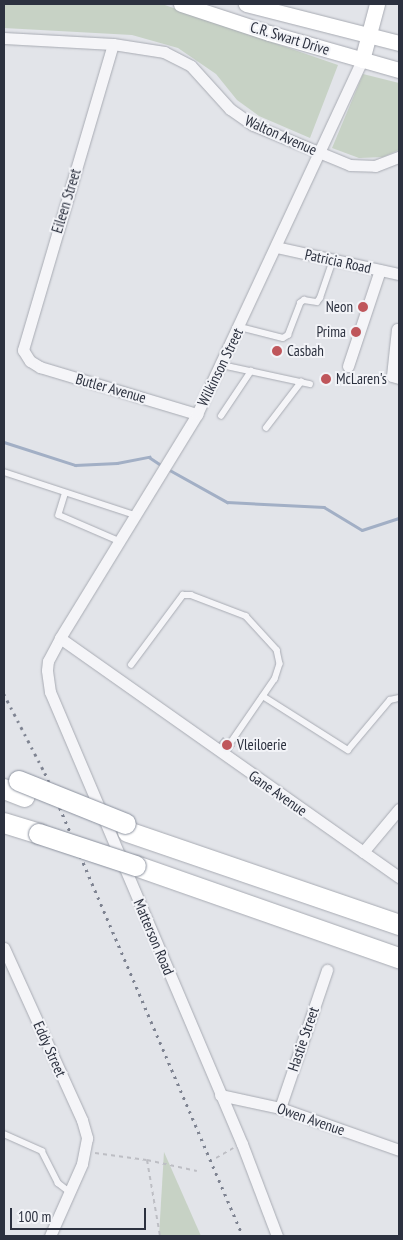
<!DOCTYPE html>
<style>
body{margin:0}
#map{position:relative;width:403px;height:1240px;overflow:hidden;background:#e2e4e9;font-family:"PT Sans Narrow",sans-serif}
div>[style]{position:absolute}
[style*='--x']{left:calc(var(--x)*1px);top:calc(var(--y)*1px);width:calc(var(--w)*1px);rotate:calc(var(--a)*1deg)}
.green>*{inset:0;background:#c7d2c5}
.stream>*{height:2.5px;margin:-1.25px;padding:0 1.25px;transform-origin:1.25px;border-radius:1.25px;background:#a2afc5}
.building>*{inset:0;background:#babdc5}
.path>*{height:2px;margin-top:-1px;transform-origin:0;background:repeating-linear-gradient(90deg,#bdbec4 0 4px,transparent 0 8px)}
.roads{filter:drop-shadow(0 0 1px #a8abb3) drop-shadow(0 0 1px #a8abb3)}
.lane>*{height:5.5px;margin:-2.75px;padding:0 2.75px;transform-origin:2.75px;border-radius:2.75px;background:#f5f5f8}
.street>*{height:11px;margin:-5.5px;padding:0 5.5px;transform-origin:5.5px;border-radius:5.5px;background:#f5f5f8}
.secondary>*{height:15px;margin:-7.5px;padding:0 7.5px;transform-origin:7.5px;border-radius:7.5px;background:#fff}
.highway>*{height:20px;margin:-10px;padding:0 10px;transform-origin:10px;border-radius:10px;background:#fff}
.rail>*{height:2.5px;margin-top:-1.25px;transform-origin:0;background:repeating-linear-gradient(90deg,#7e8391 0 2.5px,transparent 0 7.5px)}
.bridges{filter:drop-shadow(0 0 1px #8b919e) drop-shadow(0 0 1px #8b919e)}
.highway-bridge>*{height:20px;margin:-10px;padding:0 10px;transform-origin:10px;border-radius:10px;background:#fff}
.dots>*{width:14px;height:14px;translate:-50% -50%;box-sizing:border-box;border:2px solid #f2f3f7;border-radius:50%}
span{translate:-50% -50%;white-space:nowrap;text-align:center;line-height:1.15;-webkit-text-stroke:4px #f2f3f7;paint-order:stroke}
.street-label{font-size:15px;color:#2c313f}
.poi-label{font-size:15px;color:#2c313f}
.right{translate:-100% -50%;text-align:right}
.left{translate:0 -50%;text-align:left}
.frame{position:absolute;inset:0;border:5px solid #2c313f;pointer-events:none}
.scale{position:absolute;left:10px;top:1208px;width:136px;height:22px;box-sizing:border-box;border:2px solid #2c313f;border-top:0;padding-left:6px;font-size:15px;line-height:18px;white-space:nowrap;color:#2c313f;-webkit-text-stroke:4px #f2f3f7;paint-order:stroke}
</style>
<div id="map">
<div class="green">
<div style="clip-path:polygon(4px 4px,162px 4px,338px 65px,310px 138px,259px 116px,237px 100px,216px 74px,178px 48px,132px 35px,4px 28px)"></div>
<div style="clip-path:polygon(363px 74px,399px 83px,399px 150px,383px 157px,359px 158px,332px 148px)"></div>
<div style="clip-path:polygon(164px 1152px,201px 1236px,159px 1236px)"></div>
</div>
<div class="stream">
<div style="--x:4;--y:442;--w:75;--a:17.9"></div>
<div style="--x:75;--y:465;--w:42;--a:-2.7"></div>
<div style="--x:117;--y:463;--w:33;--a:-11"></div>
<div style="--x:149;--y:457;--w:14;--a:34"></div>
<div style="--x:168;--y:469;--w:68;--a:29.2"></div>
<div style="--x:227;--y:502;--w:97;--a:3"></div>
<div style="--x:324;--y:507;--w:44;--a:31.2"></div>
<div style="--x:362;--y:530;--w:39;--a:-18"></div>
</div>
<div class="building">
<div style="clip-path:polygon(223px 737px,235px 746px,231px 752px,218px 743px)"></div>
</div>
<div class="path">
<div style="--x:95;--y:1153;--w:52;--a:7.7"></div>
<div style="--x:147;--y:1160;--w:51;--a:12.4"></div>
<div style="--x:216;--y:1158;--w:20;--a:-30"></div>
<div style="--x:147;--y:1160;--w:77;--a:80.3"></div>
</div>
<div class="roads">
<div class="lane">
<div style="--x:240;--y:327;--w:44;--a:14.3"></div>
<div style="--x:283;--y:338;--w:6;--a:-31"></div>
<div style="--x:288;--y:335;--w:34;--a:-69"></div>
<div style="--x:300;--y:303;--w:5;--a:-37"></div>
<div style="--x:304;--y:300;--w:13;--a:9"></div>
<div style="--x:317;--y:302;--w:5;--a:-53"></div>
<div style="--x:320;--y:298;--w:40;--a:-71.1"></div>
<div style="--x:222;--y:365;--w:90;--a:12.2"></div>
<div style="--x:221;--y:416;--w:54;--a:-56.3"></div>
<div style="--x:266;--y:428;--w:58;--a:-52.7"></div>
<div style="--x:4;--y:472;--w:138;--a:18.2"></div>
<div style="--x:65;--y:495;--w:21;--a:107"></div>
<div style="--x:59;--y:515;--w:65;--a:23.4"></div>
<div style="--x:131;--y:665;--w:87;--a:-53.4"></div>
<div style="--x:183;--y:595;--w:8;--a:0"></div>
<div style="--x:191;--y:595;--w:59;--a:20.9"></div>
<div style="--x:246;--y:616;--w:46;--a:47.6"></div>
<div style="--x:277;--y:650;--w:14;--a:78"></div>
<div style="--x:280;--y:664;--w:16;--a:108"></div>
<div style="--x:275;--y:679;--w:78;--a:124.5"></div>
<div style="--x:263;--y:696;--w:101;--a:32.4"></div>
<div style="--x:348;--y:750;--w:65;--a:-50"></div>
<div style="--x:390;--y:700;--w:9;--a:-13"></div>
<div style="--x:4;--y:1134;--w:42;--a:24.1"></div>
<div style="--x:42;--y:1151;--w:36;--a:63"></div>
<div style="--x:58;--y:1183;--w:15;--a:37"></div>
</div>
<div class="street">
<div style="--x:4;--y:38;--w:109;--a:3.2"></div>
<div style="--x:113;--y:44;--w:52;--a:8.9"></div>
<div style="--x:164;--y:52;--w:30;--a:27"></div>
<div style="--x:191;--y:66;--w:58;--a:47.8"></div>
<div style="--x:230;--y:109;--w:28;--a:35"></div>
<div style="--x:253;--y:125;--w:105;--a:22.4"></div>
<div style="--x:350;--y:165;--w:25;--a:2"></div>
<div style="--x:375;--y:166;--w:26;--a:-21"></div>
<div style="--x:113;--y:44;--w:319;--a:106.4"></div>
<div style="--x:23;--y:350;--w:13;--a:58"></div>
<div style="--x:30;--y:361;--w:12;--a:31"></div>
<div style="--x:40;--y:367;--w:164;--a:16.7"></div>
<div style="--x:276;--y:247;--w:126;--a:12.4"></div>
<div style="--x:397;--y:329;--w:47;--a:96.1"></div>
<div style="--x:392;--y:376;--w:7;--a:16"></div>
<div style="--x:348;--y:366;--w:101;--a:-71.6"></div>
<div style="--x:60;--y:638;--w:415;--a:35.2"></div>
<div style="--x:363;--y:852;--w:56;--a:-50.1"></div>
<div style="--x:4;--y:948;--w:189;--a:65.6"></div>
<div style="--x:82;--y:1120;--w:19;--a:74"></div>
<div style="--x:87;--y:1138;--w:26;--a:101"></div>
<div style="--x:82;--y:1164;--w:79;--a:114"></div>
<div style="--x:220;--y:1095;--w:61;--a:12.2"></div>
<div style="--x:280;--y:1108;--w:126;--a:19.4"></div>
<div style="--x:280;--y:1108;--w:146;--a:-71.2"></div>
<div style="--x:277;--y:1236;--w:98;--a:-110.8"></div>
<div style="--x:242;--y:1144;--w:491;--a:-113"></div>
<div style="--x:50;--y:692;--w:22;--a:-98"></div>
<div style="--x:47;--y:670;--w:9;--a:-84"></div>
<div style="--x:48;--y:661;--w:26;--a:-62"></div>
<div style="--x:60;--y:638;--w:263;--a:-58.5"></div>
<div style="--x:197;--y:414;--w:391;--a:-65"></div>
</div>
<div class="secondary">
<div style="--x:181;--y:4;--w:93;--a:18.2"></div>
<div style="--x:269;--y:33;--w:135;--a:15.9"></div>
<div style="--x:246;--y:4;--w:158;--a:14.3"></div>
<div style="--x:362;--y:60;--w:58;--a:-75"></div>
</div>
<div class="highway">
<div style="--x:4;--y:789;--w:22;--a:21"></div>
<div style="--x:4;--y:823;--w:37;--a:17"></div>
<div style="--x:128;--y:832;--w:287;--a:18.9"></div>
<div style="--x:136;--y:866;--w:279;--a:19.3"></div>
</div>
</div>
<div class="rail">
<div style="--x:4;--y:694;--w:89;--a:62.6"></div>
<div style="--x:45;--y:773;--w:504;--a:66.85"></div>
</div>
<div class="bridges">
<div class="highway-bridge">
<div style="--x:19;--y:781;--w:115;--a:21.9"></div>
<div style="--x:39;--y:834;--w:102;--a:18.3"></div>
</div>
</div>
<div class="dots">
<div style="left:363px;top:307px;background:#bf565b"></div>
<div style="left:356px;top:332px;background:#bf565b"></div>
<div style="left:277px;top:351px;background:#bf565b"></div>
<div style="left:326px;top:379px;background:#bf565b"></div>
<div style="left:227px;top:745px;background:#bf565b"></div>
</div>
<div class="street-label">
<span style="left:290px;top:38px;rotate:17deg">C.R. Swart Drive</span>
<span style="left:281px;top:135px;rotate:24deg">Walton Avenue</span>
<span style="left:66px;top:201px;rotate:-73deg">Eileen Street</span>
<span style="left:338px;top:261px;rotate:12deg">Patricia Road</span>
<span style="left:220px;top:367px;rotate:-64deg">Wilkinson Street</span>
<span style="left:111px;top:388px;rotate:16deg">Butler Avenue</span>
<span style="left:278px;top:793px;rotate:35deg">Gane Avenue</span>
<span style="left:154px;top:937px;rotate:67deg">Matterson Road</span>
<span style="left:303px;top:1039px;rotate:-71deg">Hastie Street</span>
<span style="left:50px;top:1049px;rotate:66deg">Eddy Street</span>
<span style="left:311px;top:1119px;rotate:19deg">Owen Avenue</span>
</div>
<div class="poi-label">
<span class="right" style="left:353px;top:307px">Neon</span>
<span class="right" style="left:346px;top:332px">Prima</span>
<span class="left" style="left:287px;top:351px">Casbah</span>
<span class="left" style="left:336px;top:379px">McLaren's</span>
<span class="left" style="left:237px;top:745px">Vleiloerie</span>
</div>
<div class="frame"></div>
<div class="scale">100 m</div>
</div>
